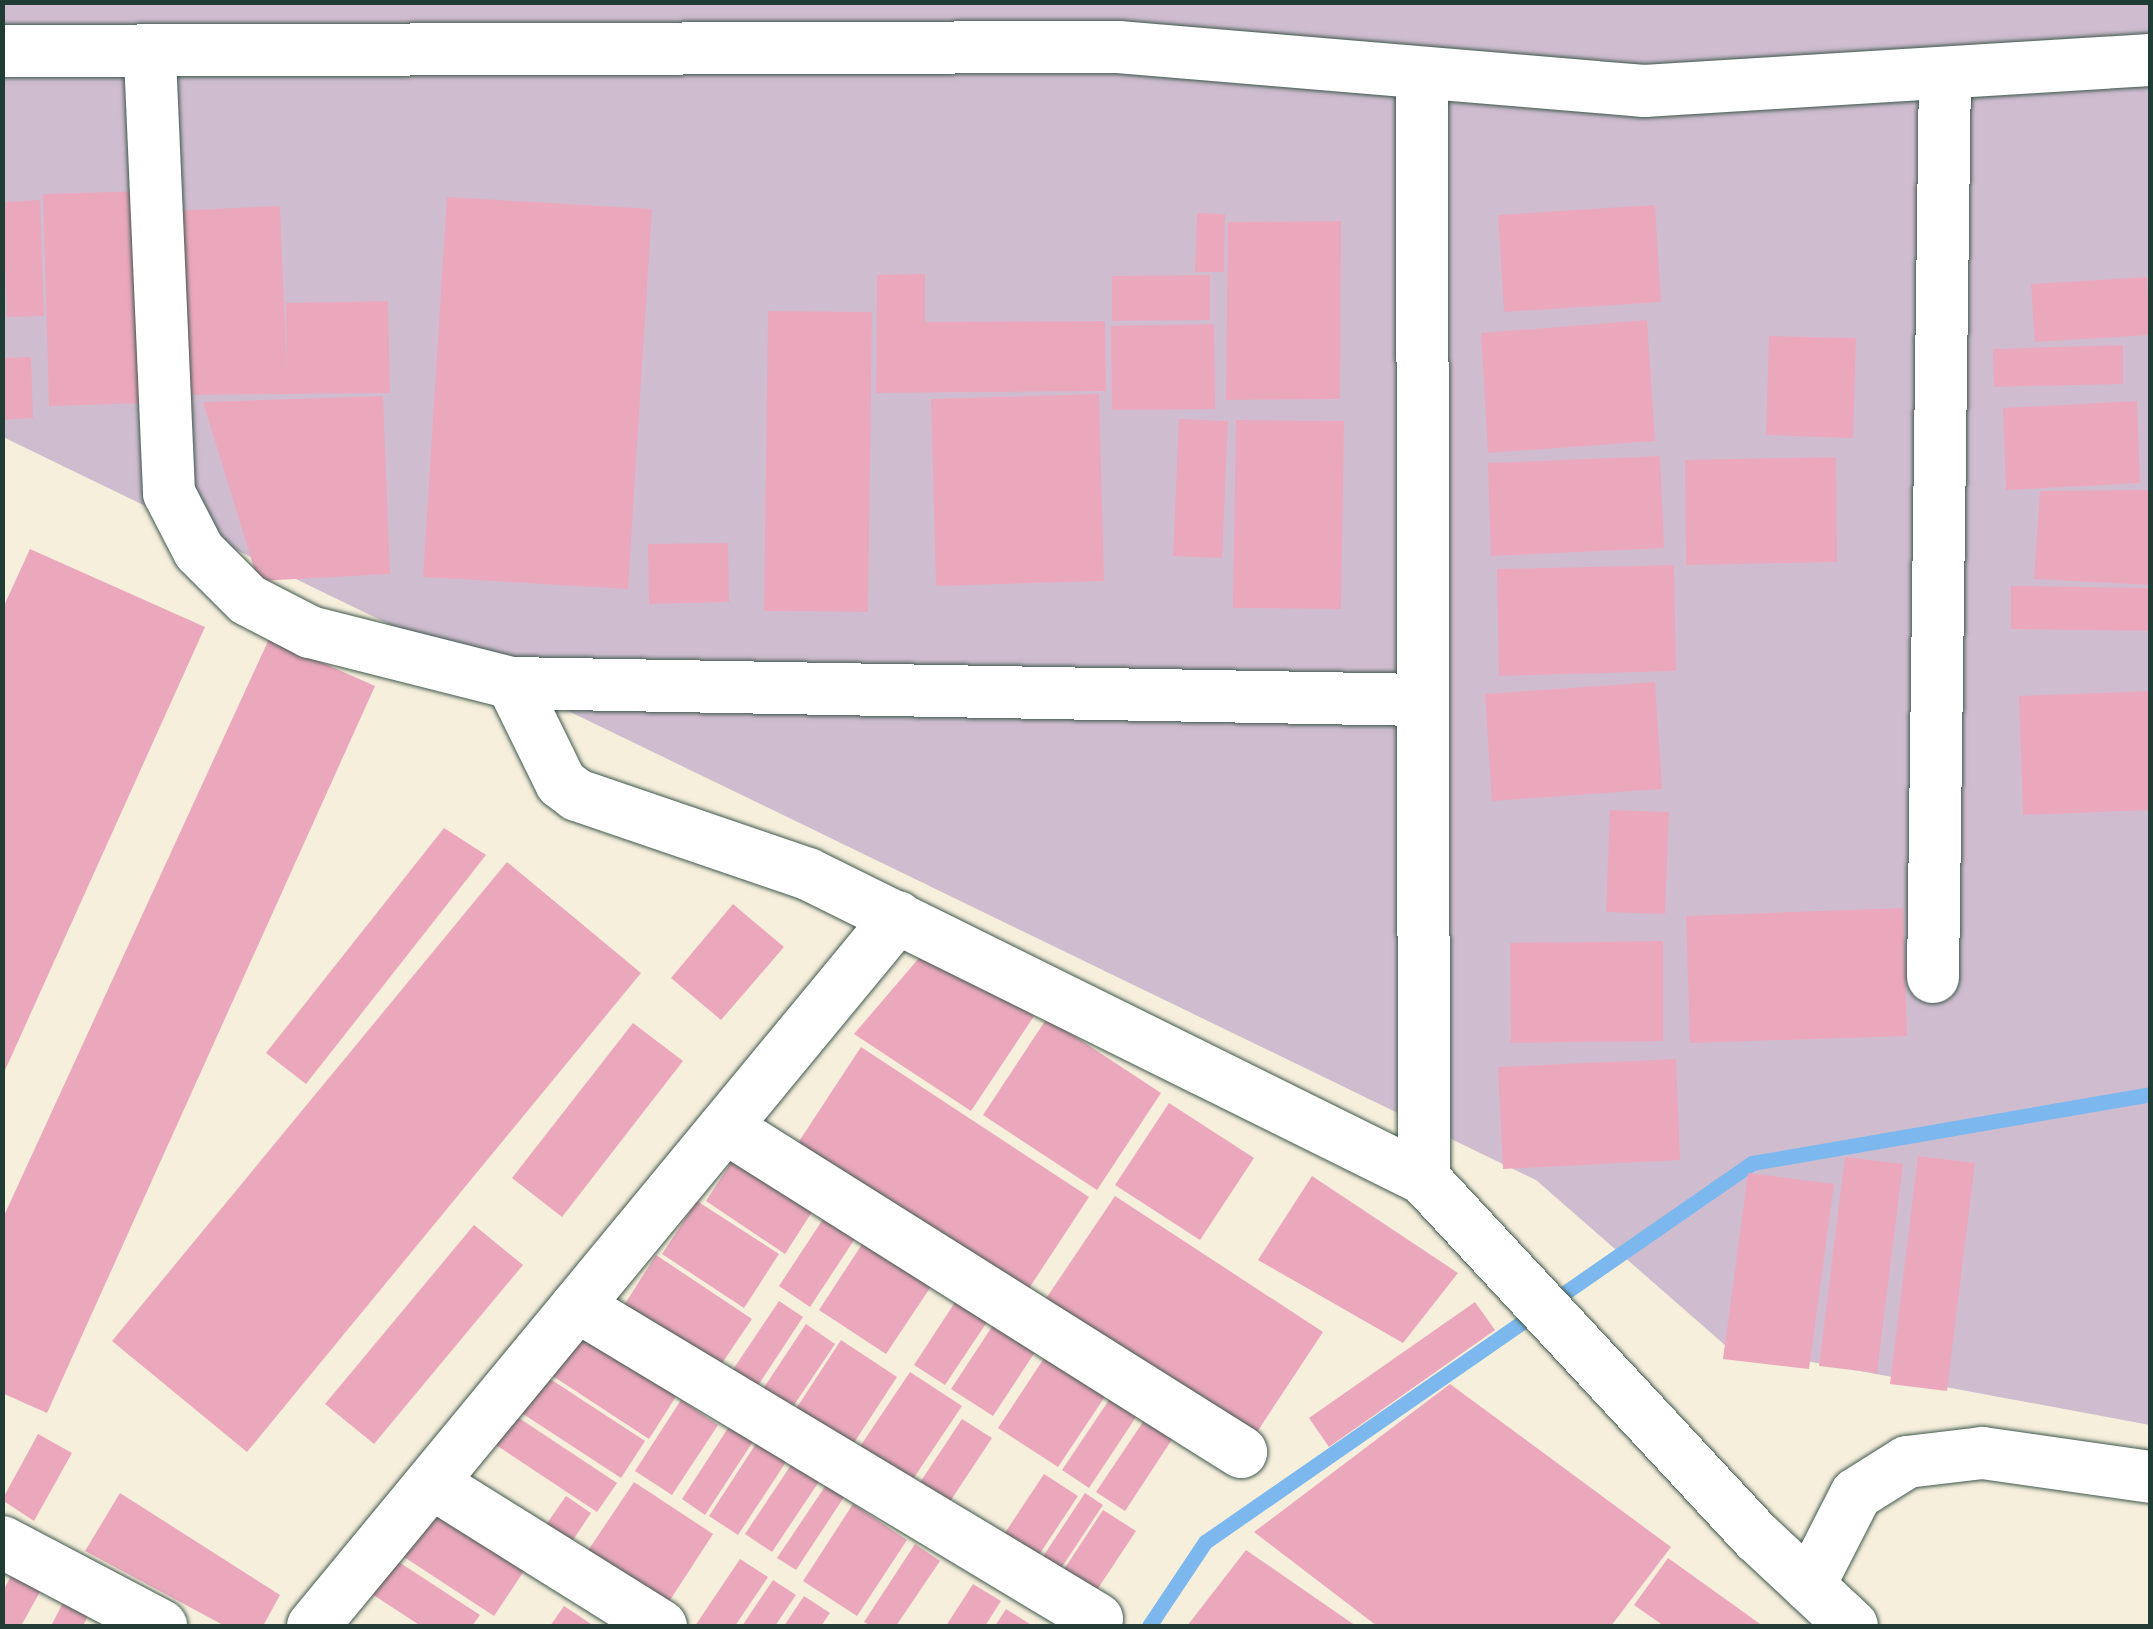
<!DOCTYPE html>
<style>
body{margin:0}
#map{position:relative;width:2153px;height:1629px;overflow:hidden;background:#f6efdc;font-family:"Gochi Hand",sans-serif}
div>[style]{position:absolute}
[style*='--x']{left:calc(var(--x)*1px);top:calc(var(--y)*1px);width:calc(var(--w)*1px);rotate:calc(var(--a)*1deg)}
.industrial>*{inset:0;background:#cfbdcf}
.stream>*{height:15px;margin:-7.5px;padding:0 7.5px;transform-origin:7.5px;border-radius:7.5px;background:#7cb8ee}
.building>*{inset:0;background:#eba8bd}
.roads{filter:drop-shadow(0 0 2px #3f584d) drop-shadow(0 0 2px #3f584d)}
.street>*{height:52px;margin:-26px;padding:0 26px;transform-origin:26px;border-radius:26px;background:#fff}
span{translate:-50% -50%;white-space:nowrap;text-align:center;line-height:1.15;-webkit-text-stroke:10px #fdfcf7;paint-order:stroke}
.frame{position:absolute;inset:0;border:5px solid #1f3d34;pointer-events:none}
</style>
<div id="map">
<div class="industrial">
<div style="clip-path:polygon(2px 3px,2150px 3px,2150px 1425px,1726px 1346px,1536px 1180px,3px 437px)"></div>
</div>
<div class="stream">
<div style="--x:1149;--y:1626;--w:101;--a:-56.3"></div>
<div style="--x:1205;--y:1542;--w:665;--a:-34.72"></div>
<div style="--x:1752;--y:1163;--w:404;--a:-9.8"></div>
</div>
<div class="building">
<div style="clip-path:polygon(143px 191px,148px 403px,49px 406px,43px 194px)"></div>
<div style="clip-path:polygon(447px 197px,652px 209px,628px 589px,423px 577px)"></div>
<div style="clip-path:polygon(40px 200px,44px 316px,7px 317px,2px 202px)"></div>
<div style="clip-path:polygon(1655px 205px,1661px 302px,1504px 312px,1498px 215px)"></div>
<div style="clip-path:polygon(280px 206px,287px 374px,286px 303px,388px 301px,390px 393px,174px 395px,167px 211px)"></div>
<div style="clip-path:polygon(1197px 213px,1225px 214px,1224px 272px,1195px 272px)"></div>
<div style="clip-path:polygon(1341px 221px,1340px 399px,1226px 400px,1228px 222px)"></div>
<div style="clip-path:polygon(925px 274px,925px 322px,1105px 321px,1106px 391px,876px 393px,877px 275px)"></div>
<div style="clip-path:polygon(1210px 275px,1210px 320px,1112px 321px,1112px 276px)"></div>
<div style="clip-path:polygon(2147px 277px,2150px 335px,2035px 342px,2031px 284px)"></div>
<div style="clip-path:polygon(768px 311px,872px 312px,868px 612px,764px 611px)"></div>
<div style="clip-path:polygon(1647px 320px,1655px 441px,1488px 453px,1481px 333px)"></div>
<div style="clip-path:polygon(1214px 324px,1215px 409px,1112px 410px,1111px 326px)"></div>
<div style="clip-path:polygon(1769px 336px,1856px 338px,1853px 438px,1766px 435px)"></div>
<div style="clip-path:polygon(2123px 345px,2123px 384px,1994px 387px,1993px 349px)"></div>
<div style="clip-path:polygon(31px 357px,33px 418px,4px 420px,2px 358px)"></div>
<div style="clip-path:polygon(1099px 394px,1104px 581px,936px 586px,931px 399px)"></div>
<div style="clip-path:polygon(383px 396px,390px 574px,258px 581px,203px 402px)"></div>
<div style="clip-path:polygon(2137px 401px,2140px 483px,2006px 490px,2003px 408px)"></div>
<div style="clip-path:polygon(1179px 419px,1228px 421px,1222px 558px,1173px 556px)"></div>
<div style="clip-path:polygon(1236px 420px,1344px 421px,1341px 609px,1233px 608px)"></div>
<div style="clip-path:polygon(1660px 456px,1664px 548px,1491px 556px,1488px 463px)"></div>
<div style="clip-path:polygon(1836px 457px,1837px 562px,1686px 565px,1685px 460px)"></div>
<div style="clip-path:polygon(2150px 490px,2150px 585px,2034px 579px,2040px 491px)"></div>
<div style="clip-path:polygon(728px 543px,729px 602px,649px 604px,648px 544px)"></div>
<div style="clip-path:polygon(30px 549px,205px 627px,2px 1077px,2px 610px)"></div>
<div style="clip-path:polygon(1674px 565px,1676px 671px,1499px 676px,1497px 569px)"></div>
<div style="clip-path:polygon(2011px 586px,2150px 588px,2150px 631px,2011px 629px)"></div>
<div style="clip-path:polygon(269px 639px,375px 686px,47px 1413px,2px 1393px,2px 1220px)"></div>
<div style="clip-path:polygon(1655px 682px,1662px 789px,1492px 801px,1485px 694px)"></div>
<div style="clip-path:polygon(2150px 691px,2150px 810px,2023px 815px,2019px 696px)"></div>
<div style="clip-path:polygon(1610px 810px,1669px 812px,1665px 914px,1606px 912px)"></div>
<div style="clip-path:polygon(444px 828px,486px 855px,306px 1084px,266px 1053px)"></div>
<div style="clip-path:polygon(507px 862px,641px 973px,247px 1452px,112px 1341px)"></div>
<div style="clip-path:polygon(733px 904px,784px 947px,721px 1020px,671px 978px)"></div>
<div style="clip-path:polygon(1903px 908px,1907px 1036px,1690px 1043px,1686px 916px)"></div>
<div style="clip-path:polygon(1663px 941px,1663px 1041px,1511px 1043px,1510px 943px)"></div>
<div style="clip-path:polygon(925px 951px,1034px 1016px,971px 1111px,854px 1034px)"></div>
<div style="clip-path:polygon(1047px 1018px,1161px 1093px,1097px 1190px,983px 1115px)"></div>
<div style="clip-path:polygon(633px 1023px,683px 1061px,562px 1217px,512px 1178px)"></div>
<div style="clip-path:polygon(861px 1047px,1089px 1197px,1020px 1302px,792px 1152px)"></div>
<div style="clip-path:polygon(1676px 1059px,1680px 1160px,1503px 1169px,1498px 1067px)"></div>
<div style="clip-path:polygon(1169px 1103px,1254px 1158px,1200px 1240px,1115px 1185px)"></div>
<div style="clip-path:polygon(740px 1149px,819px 1201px,785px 1254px,706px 1201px)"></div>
<div style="clip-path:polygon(1918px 1156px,1975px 1163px,1947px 1391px,1890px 1384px)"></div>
<div style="clip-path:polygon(1845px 1157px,1903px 1164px,1877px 1373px,1819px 1366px)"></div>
<div style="clip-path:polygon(1748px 1173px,1834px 1184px,1809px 1369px,1723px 1359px)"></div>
<div style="clip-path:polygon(1312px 1176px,1458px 1273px,1403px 1343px,1258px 1260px)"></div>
<div style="clip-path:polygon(1115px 1196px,1323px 1332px,1251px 1441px,1043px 1303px)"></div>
<div style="clip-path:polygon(697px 1201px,779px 1254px,744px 1308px,662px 1254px)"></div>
<div style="clip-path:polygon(831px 1207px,862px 1228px,810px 1307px,779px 1286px)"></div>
<div style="clip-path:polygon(474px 1225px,523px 1265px,374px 1444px,325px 1404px)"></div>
<div style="clip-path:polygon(872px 1229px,940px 1273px,886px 1354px,819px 1310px)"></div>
<div style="clip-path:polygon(656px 1255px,752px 1319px,716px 1372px,621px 1310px)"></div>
<div style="clip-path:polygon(963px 1290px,995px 1310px,945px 1385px,914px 1365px)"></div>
<div style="clip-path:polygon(779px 1301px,803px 1317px,757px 1387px,732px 1371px)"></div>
<div style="clip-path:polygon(1475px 1302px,1495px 1330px,1329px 1447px,1309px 1418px)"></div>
<div style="clip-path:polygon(1001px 1313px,1043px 1340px,993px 1416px,951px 1389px)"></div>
<div style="clip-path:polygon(576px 1316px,682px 1387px,649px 1439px,542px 1369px)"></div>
<div style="clip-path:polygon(806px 1324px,835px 1344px,790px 1411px,761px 1392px)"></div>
<div style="clip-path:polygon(841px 1340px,897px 1377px,846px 1455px,790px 1418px)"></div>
<div style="clip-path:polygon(1052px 1346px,1112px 1386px,1058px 1467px,998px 1428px)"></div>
<div style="clip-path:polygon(538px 1371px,645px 1441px,621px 1478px,514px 1408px)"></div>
<div style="clip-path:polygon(910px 1372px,962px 1406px,903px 1494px,851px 1460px)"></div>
<div style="clip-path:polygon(1450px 1384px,1671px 1547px,1611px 1626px,1377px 1626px,1254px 1532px)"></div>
<div style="clip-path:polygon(1115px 1391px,1142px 1408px,1089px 1488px,1062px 1470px)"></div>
<div style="clip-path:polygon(681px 1400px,718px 1425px,672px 1495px,635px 1471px)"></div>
<div style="clip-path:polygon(507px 1410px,617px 1483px,597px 1512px,487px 1439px)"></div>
<div style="clip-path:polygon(1147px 1416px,1175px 1435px,1125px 1511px,1096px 1492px)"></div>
<div style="clip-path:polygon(962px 1419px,992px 1438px,945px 1509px,915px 1490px)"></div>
<div style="clip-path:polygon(730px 1425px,754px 1440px,705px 1515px,682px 1499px)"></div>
<div style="clip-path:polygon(38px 1434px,72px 1453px,34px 1521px,2px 1500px)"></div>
<div style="clip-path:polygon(761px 1436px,790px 1456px,738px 1535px,709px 1516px)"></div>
<div style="clip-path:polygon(799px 1453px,826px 1471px,772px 1552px,745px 1534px)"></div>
<div style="clip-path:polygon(1044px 1474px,1078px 1496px,1029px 1570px,995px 1548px)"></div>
<div style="clip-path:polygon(634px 1482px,713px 1534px,661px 1614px,581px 1561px)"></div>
<div style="clip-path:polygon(828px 1482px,846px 1494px,796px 1570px,777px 1558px)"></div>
<div style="clip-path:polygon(120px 1493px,280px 1595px,263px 1626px,225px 1626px,85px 1551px)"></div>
<div style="clip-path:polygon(1085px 1493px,1103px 1505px,1054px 1579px,1036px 1567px)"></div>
<div style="clip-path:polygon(566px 1496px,591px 1513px,569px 1546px,543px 1529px)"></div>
<div style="clip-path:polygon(853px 1504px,907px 1540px,857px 1616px,803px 1581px)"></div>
<div style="clip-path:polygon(431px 1505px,526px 1568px,494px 1616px,398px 1553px)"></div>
<div style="clip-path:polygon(1103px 1510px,1136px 1531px,1085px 1608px,1053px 1586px)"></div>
<div style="clip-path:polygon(915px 1544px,940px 1561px,896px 1626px,871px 1626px,864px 1622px)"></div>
<div style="clip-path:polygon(1246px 1550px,1356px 1626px,1187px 1626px)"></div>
<div style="clip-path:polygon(388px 1555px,480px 1615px,472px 1626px,421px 1626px,364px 1589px)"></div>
<div style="clip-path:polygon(1668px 1558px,1763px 1626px,1664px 1626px,1634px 1605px)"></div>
<div style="clip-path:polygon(740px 1559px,768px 1577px,735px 1626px,695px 1626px)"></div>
<div style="clip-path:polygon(17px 1565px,46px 1581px,21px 1626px,2px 1626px,2px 1593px)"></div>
<div style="clip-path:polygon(773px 1580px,796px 1595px,775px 1626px,742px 1626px)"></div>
<div style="clip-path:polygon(973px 1584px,1001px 1601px,985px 1626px,946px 1626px)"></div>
<div style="clip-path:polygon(68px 1593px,93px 1606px,83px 1626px,51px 1626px)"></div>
<div style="clip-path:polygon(804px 1596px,830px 1613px,821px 1626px,784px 1626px)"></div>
<div style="clip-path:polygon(564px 1606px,594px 1626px,550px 1626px)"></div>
<div style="clip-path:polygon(1006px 1609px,1033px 1626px,995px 1626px)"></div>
</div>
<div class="roads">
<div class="street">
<div style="--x:2;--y:51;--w:1116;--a:-0.21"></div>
<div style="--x:1118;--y:47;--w:528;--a:4.78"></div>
<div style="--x:1644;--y:91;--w:507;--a:-3.51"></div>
<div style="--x:150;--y:57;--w:436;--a:87.5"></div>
<div style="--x:169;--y:493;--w:65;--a:62.7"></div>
<div style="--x:199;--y:551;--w:69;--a:45"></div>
<div style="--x:248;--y:600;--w:70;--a:27.3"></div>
<div style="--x:310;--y:632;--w:208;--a:14.2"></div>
<div style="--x:512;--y:683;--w:111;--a:63.9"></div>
<div style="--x:561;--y:783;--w:20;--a:37"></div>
<div style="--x:577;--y:795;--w:244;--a:18.9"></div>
<div style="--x:808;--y:874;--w:687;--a:26.34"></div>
<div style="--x:1422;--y:73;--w:1106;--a:89.9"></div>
<div style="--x:1424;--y:1179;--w:489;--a:47.1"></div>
<div style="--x:1757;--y:1537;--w:130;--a:43.1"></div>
<div style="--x:512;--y:683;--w:909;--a:1.07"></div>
<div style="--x:1933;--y:977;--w:904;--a:-89.24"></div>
<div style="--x:725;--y:1127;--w:610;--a:32.2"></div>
<div style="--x:577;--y:1306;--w:607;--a:31.04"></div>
<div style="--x:432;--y:1483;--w:270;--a:32"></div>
<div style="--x:2;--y:1542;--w:180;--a:27.8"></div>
<div style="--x:1809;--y:1586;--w:103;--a:-62.9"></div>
<div style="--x:1856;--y:1494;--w:60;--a:-32.1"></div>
<div style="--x:1907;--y:1462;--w:76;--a:-6.8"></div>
<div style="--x:1982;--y:1453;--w:170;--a:8.1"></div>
<div style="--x:313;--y:1626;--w:919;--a:-50.47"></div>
</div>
</div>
<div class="frame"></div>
</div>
